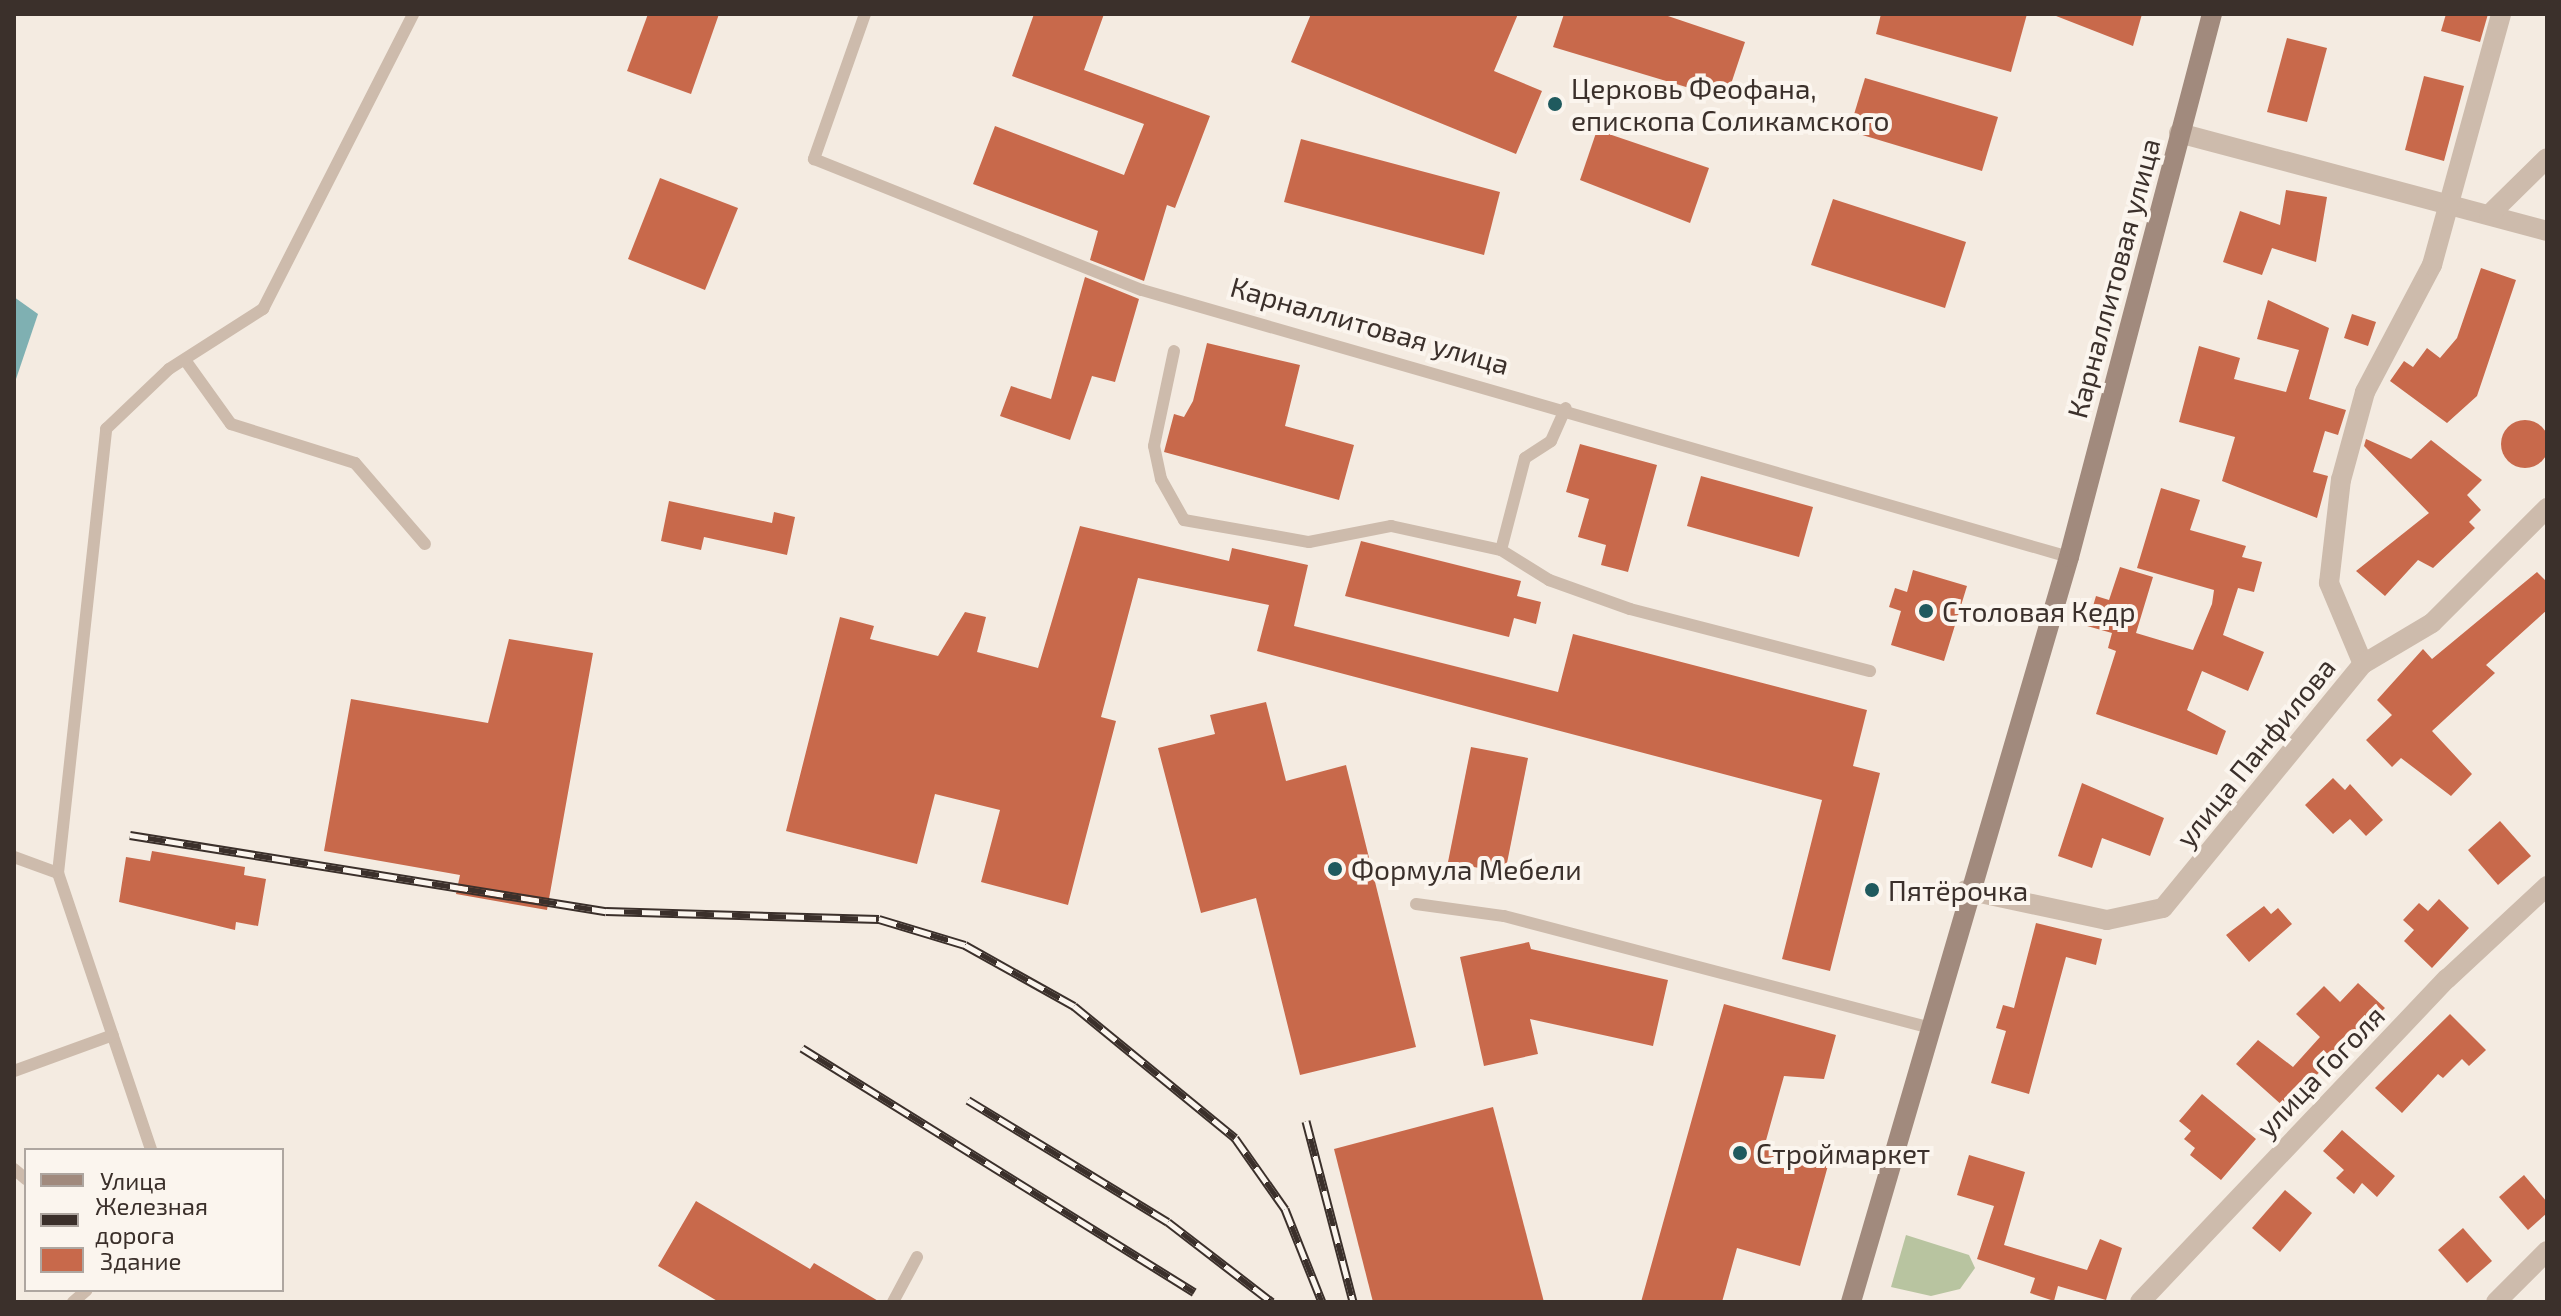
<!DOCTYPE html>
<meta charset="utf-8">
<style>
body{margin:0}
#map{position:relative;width:2561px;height:1316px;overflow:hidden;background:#f4ebe1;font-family:"Exo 2",sans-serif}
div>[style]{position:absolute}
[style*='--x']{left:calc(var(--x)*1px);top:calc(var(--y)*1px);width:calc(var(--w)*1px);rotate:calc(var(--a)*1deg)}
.green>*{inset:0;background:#b8c4a0}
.water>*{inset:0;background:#7fb0b2}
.building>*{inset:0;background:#c8694b}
.round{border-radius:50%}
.lane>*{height:12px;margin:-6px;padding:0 6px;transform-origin:6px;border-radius:6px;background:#cdbbac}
.street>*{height:20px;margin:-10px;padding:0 10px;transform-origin:10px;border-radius:10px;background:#cdbbac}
.secondary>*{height:20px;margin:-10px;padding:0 10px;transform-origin:10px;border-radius:10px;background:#a18a7d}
.rail>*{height:9px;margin-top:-4.5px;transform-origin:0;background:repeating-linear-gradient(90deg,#fbf5ee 0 18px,#3b302b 0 36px);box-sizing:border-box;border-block:2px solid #3b302b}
.dots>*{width:22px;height:22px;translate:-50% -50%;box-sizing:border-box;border:4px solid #fbf5ee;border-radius:50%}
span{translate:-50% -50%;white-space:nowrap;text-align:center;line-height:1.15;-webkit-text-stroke:8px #fbf5ee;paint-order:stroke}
.poi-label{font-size:28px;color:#3b302b}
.left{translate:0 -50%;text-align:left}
.street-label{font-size:28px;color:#3b302b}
.frame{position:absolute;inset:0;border:16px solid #3b302b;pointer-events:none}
.legend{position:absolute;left:24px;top:1148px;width:260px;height:144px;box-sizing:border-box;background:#fbf5ee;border:2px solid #aea6a0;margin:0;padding:10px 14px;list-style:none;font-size:24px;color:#3b302b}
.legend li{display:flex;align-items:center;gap:16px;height:40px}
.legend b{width:40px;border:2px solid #aea6a0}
</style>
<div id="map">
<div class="green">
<div style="clip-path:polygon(1906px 1235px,1969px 1255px,1975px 1268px,1960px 1289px,1931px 1296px,1891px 1287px)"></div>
</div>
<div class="water">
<div style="clip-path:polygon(14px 297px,38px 314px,14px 385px)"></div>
</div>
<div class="building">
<div style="clip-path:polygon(648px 14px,719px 14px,691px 94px,627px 71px)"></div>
<div style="clip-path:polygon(1034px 14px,1104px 14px,1084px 70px,1210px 116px,1175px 208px,1167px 205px,1144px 281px,1090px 260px,1098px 231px,973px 184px,995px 126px,1124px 175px,1144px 124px,1012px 76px)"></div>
<div style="clip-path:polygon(1311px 14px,1518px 14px,1494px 71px,1542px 91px,1516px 154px,1291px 62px)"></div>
<div style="clip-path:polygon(1564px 14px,1662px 14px,1745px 42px,1726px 99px,1553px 47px)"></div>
<div style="clip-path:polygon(1881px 14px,2027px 14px,2011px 72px,1876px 34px)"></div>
<div style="clip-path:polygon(2051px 14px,2142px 14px,2133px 46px)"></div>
<div style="clip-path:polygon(2446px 14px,2488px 14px,2480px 42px,2441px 31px)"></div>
<div style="clip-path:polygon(2287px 38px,2327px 48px,2307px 122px,2267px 112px)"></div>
<div style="clip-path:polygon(2424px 76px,2464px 86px,2444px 161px,2405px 150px)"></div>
<div style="clip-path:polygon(1865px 78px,1998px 117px,1982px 171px,1849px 131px)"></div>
<div style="clip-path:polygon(1597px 130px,1709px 168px,1690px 223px,1580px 180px)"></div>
<div style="clip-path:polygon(1301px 139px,1500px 192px,1484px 255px,1284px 202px)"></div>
<div style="clip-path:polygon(660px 178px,738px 208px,705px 290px,628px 259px)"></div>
<div style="clip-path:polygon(2286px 190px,2327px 197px,2316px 262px,2272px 248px,2262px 275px,2223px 262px,2240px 211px,2280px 225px)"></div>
<div style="clip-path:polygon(1833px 199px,1966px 242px,1945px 308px,1811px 265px)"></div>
<div style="clip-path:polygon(2481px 268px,2516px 280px,2477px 396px,2447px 423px,2390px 381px,2404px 361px,2413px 367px,2427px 348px,2440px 358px,2457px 338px)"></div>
<div style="clip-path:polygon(1085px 277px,1139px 299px,1115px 382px,1092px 376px,1070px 440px,1000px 416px,1011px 386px,1051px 399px)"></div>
<div style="clip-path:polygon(2268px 300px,2329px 328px,2309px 399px,2346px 410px,2338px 435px,2325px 431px,2313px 472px,2328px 476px,2317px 518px,2222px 481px,2235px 437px,2179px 422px,2199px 346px,2240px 358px,2234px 379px,2286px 392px,2299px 350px,2257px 339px)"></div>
<div style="clip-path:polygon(2352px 314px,2376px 322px,2368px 346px,2344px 338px)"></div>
<div style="clip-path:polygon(1207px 343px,1300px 365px,1285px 426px,1354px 445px,1339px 500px,1164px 452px,1174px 414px,1184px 417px,1193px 401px)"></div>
<div class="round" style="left:2501px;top:420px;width:48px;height:48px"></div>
<div style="clip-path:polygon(2366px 439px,2411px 459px,2431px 440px,2482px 480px,2467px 495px,2481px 510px,2469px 522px,2475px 528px,2433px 568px,2418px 560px,2385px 596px,2356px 571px,2429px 513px,2364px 446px)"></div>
<div style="clip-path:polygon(1580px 444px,1657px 465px,1628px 572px,1601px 565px,1606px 545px,1578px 537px,1589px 499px,1566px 492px)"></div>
<div style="clip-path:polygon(1701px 476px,1813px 507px,1799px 557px,1687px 526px)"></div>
<div style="clip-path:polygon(2161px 488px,2200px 500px,2190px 530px,2246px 546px,2242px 557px,2262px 562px,2254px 592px,2238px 588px,2223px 635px,2264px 652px,2248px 691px,2202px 671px,2187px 710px,2226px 731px,2217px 755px,2096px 714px,2116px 651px,2108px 648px,2112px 633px,2087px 626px,2096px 596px,2109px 600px,2120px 567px,2153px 577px,2136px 633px,2193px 650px,2212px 604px,2214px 590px,2137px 568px)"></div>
<div style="clip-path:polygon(669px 501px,772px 523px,774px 512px,795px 517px,787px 555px,704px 537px,701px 550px,661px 541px)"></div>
<div style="clip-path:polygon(1080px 526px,1229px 561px,1232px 548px,1308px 565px,1294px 626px,1558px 692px,1573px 634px,1867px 710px,1853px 766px,1880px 773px,1830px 971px,1782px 959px,1822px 800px,1257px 651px,1269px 605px,1138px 578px,1101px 717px,1116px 721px,1068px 905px,981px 882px,1000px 810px,935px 794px,917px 864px,786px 831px,840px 617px,874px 626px,870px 639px,938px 656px,965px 612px,986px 617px,977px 652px,1038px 668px)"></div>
<div style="clip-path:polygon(1361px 541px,1521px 581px,1517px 596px,1541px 602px,1536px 624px,1514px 618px,1509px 637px,1345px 596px)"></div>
<div style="clip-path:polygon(1913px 570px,1967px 586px,1944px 661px,1891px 645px,1901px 611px,1889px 607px,1895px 588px,1907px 592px)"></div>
<div style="clip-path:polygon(2537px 572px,2547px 582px,2547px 610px,2486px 665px,2495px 673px,2432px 731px,2472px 774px,2451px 796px,2401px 758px,2392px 767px,2366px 740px,2392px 715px,2377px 700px,2423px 649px,2432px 659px)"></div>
<div style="clip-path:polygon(509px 639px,593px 653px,547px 910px,456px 894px,460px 875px,324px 851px,351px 699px,488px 723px)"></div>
<div style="clip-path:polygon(1266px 702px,1286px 781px,1346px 765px,1416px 1047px,1300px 1075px,1256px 898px,1201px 913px,1158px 748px,1215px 734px,1210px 715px)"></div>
<div style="clip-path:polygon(1471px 747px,1528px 758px,1505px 873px,1448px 862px)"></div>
<div style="clip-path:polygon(2333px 778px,2345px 790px,2350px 784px,2383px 820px,2366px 836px,2350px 819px,2333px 834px,2305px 805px)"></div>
<div style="clip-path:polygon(2082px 783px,2164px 818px,2150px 856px,2102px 838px,2092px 868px,2058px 856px)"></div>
<div style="clip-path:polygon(2500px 821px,2531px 856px,2498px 885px,2468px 850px)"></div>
<div style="clip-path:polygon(152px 851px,245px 867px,244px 875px,266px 879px,258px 926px,236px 922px,235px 930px,119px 902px,126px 857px,150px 861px)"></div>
<div style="clip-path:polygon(2439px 899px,2469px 928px,2432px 968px,2404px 941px,2414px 930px,2403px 920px,2419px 903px,2428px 911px)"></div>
<div style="clip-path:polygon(2264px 906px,2271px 914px,2278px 908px,2292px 924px,2249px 962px,2226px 935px)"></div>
<div style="clip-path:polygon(2036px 923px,2102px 939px,2096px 965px,2066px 957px,2029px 1094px,1991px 1083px,2006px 1031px,1996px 1028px,2003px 1005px,2014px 1008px)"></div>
<div style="clip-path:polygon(1529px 942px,1531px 949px,1668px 980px,1653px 1046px,1530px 1019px,1538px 1054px,1484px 1066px,1460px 957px)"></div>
<div style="clip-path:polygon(2358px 983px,2385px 1008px,2284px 1107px,2236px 1064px,2258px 1040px,2293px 1067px,2320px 1037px,2296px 1014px,2324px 986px,2340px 1002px)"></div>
<div style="clip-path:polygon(1724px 1004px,1836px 1035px,1824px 1079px,1784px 1076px,1765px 1144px,1829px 1162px,1800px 1266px,1737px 1248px,1722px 1302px,1641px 1302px)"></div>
<div style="clip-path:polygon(2450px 1014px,2486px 1050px,2469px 1066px,2462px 1059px,2443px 1078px,2438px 1074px,2402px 1113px,2375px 1088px)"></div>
<div style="clip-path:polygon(2202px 1094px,2256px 1139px,2221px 1180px,2190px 1155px,2195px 1148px,2184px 1139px,2191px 1131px,2179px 1121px)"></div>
<div style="clip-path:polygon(1493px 1107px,1544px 1302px,1373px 1302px,1334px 1149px)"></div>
<div style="clip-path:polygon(2342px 1130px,2395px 1176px,2377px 1197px,2362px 1183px,2354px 1194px,2336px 1178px,2344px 1170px,2323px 1151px)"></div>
<div style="clip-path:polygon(1969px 1155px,2025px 1172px,2004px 1245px,2087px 1270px,2100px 1239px,2122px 1248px,2106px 1300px,2058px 1286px,2054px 1301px,2030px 1293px,2035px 1278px,1977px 1259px,1994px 1206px,1957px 1195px)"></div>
<div style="clip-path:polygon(2524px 1175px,2547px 1202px,2547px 1213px,2528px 1230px,2499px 1197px)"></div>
<div style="clip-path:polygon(2285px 1190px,2312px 1213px,2280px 1252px,2252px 1228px)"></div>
<div style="clip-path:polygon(696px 1201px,810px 1269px,814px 1263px,880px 1302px,719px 1302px,658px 1266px)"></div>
<div style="clip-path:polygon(2463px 1228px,2492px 1261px,2467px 1283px,2438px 1250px)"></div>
</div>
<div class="lane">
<div style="--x:865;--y:14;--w:154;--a:109.4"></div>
<div style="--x:814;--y:159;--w:353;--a:21.8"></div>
<div style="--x:1142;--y:290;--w:965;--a:16.07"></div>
<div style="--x:1174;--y:351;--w:97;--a:101.9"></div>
<div style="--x:1154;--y:446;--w:34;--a:78"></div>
<div style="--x:1161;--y:479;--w:47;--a:60.7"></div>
<div style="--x:1184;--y:520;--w:127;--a:10"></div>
<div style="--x:1309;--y:542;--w:84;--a:-11"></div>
<div style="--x:1391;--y:526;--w:113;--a:12.3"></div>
<div style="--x:1501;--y:550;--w:57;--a:32"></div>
<div style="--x:1549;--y:580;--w:86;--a:19.7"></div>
<div style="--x:1630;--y:609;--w:248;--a:14.5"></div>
<div style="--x:185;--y:360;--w:79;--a:54.3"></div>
<div style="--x:231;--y:424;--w:130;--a:17.5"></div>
<div style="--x:355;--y:463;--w:107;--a:49.2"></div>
<div style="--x:1501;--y:550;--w:95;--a:-75.4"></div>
<div style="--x:1525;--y:458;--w:31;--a:-33"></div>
<div style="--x:1551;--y:441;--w:36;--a:-66"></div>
<div style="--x:14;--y:857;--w:47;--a:20"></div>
<div style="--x:58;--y:873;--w:292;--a:71.4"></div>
<div style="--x:58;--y:873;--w:447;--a:-83.8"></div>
<div style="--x:106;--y:429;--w:87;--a:-43.6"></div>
<div style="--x:169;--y:369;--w:112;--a:-32.6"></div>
<div style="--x:263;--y:309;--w:331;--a:-63"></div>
<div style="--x:1416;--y:904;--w:89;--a:7.8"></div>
<div style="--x:1504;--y:916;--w:437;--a:14.7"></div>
<div style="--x:14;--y:1071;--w:105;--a:-20"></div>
<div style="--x:14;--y:1169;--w:16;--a:40"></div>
<div style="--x:73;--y:1302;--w:18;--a:-41"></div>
<div style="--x:893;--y:1302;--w:51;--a:-61.9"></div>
</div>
<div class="street">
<div style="--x:2179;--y:133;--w:381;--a:14.9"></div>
<div style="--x:2489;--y:215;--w:81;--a:-44.5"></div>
<div style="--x:2363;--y:664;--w:88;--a:-112.8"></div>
<div style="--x:2329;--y:583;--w:104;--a:-83.4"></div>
<div style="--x:2341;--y:480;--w:91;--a:-74.7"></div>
<div style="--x:2365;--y:392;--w:144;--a:-62.2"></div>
<div style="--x:2432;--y:265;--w:260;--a:-74.6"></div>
<div style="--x:1966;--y:890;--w:144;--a:12"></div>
<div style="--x:2107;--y:920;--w:57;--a:-12.1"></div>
<div style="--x:2163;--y:908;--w:315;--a:-50.7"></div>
<div style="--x:2363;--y:664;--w:80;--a:-30.7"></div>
<div style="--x:2432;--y:623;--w:163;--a:-45"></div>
<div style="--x:2140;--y:1302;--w:446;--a:-46.5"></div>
<div style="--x:2447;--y:979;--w:137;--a:-42.9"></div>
<div style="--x:2496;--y:1302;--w:72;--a:-45"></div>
</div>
<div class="secondary">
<div style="--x:1851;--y:1302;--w:776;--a:-73.69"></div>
<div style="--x:2069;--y:557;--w:562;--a:-75.25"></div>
</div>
<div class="rail">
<div style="--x:130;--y:835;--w:482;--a:9.1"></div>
<div style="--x:606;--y:911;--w:273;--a:1.7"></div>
<div style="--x:879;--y:919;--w:90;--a:16.8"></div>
<div style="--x:965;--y:945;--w:125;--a:29.2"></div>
<div style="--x:1074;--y:1006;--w:208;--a:39.3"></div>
<div style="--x:1235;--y:1138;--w:87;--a:54.8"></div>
<div style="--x:1285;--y:1209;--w:100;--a:68.3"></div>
<div style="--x:802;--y:1048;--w:462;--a:31.9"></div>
<div style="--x:968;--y:1100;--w:234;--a:31.4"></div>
<div style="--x:1168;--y:1222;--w:131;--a:37.6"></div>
<div style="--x:1306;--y:1121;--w:187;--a:75.4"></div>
</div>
<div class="dots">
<div style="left:1555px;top:104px;background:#1f5a5e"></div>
<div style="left:1926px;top:611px;background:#1f5a5e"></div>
<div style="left:1335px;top:869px;background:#1f5a5e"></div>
<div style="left:1872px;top:890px;background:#1f5a5e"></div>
<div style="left:1740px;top:1153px;background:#1f5a5e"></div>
</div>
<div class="poi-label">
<span class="left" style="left:1571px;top:104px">Церковь Феофана,<br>епископа Соликамского</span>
<span class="left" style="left:1942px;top:611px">Столовая Кедр</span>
<span class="left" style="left:1351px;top:869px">Формула Мебели</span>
<span class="left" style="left:1888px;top:890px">Пятёрочка</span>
<span class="left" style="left:1756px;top:1153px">Строймаркет</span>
</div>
<div class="street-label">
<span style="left:2113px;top:278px;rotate:-75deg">Карналлитовая улица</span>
<span style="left:1370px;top:325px;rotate:16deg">Карналлитовая улица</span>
<span style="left:2255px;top:752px;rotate:-51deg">улица Панфилова</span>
<span style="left:2320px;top:1071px;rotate:-46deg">улица Гоголя</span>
</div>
<div class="frame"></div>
<ul class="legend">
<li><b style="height:10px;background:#a18a7d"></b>Улица</li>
<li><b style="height:10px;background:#3b302b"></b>Железная дорога</li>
<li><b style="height:22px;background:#c8694b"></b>Здание</li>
</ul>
</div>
